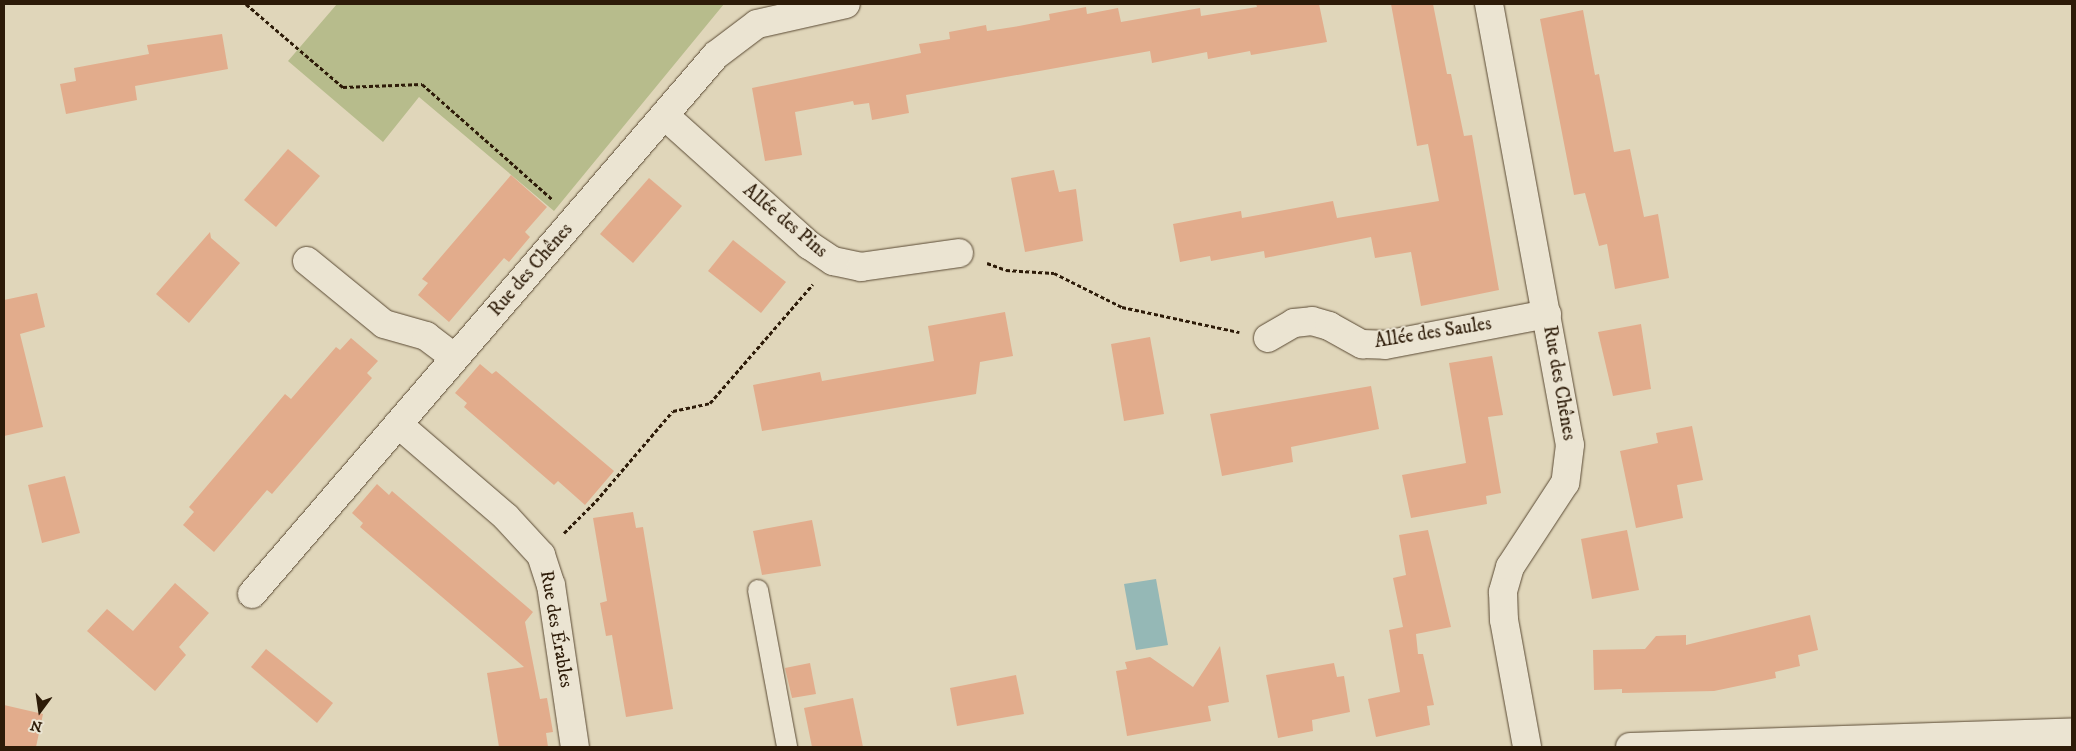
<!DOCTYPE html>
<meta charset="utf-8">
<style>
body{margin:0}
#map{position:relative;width:2076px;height:751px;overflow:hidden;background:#e0d6ba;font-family:"IM FELL DW Pica",serif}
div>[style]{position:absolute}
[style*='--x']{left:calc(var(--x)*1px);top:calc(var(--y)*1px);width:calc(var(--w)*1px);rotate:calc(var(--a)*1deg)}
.green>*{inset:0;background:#b7bc8c}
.water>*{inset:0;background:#95b8b6}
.building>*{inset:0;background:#e2ac8c}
.path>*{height:3px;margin-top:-1.5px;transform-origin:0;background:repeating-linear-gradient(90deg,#2d1b08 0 4px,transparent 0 6.5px)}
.roads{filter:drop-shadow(0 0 1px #5a4a34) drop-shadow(0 0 1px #5a4a34)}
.lane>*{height:20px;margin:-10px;padding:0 10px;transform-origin:10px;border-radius:10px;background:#ebe4d2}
.street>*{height:28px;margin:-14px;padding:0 14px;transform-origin:14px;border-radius:14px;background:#ebe4d2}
.secondary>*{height:28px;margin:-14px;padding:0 14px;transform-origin:14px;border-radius:14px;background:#ebe4d2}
span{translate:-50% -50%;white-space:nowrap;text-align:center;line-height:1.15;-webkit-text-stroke:4px #ebe4d2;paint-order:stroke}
.street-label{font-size:19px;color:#2d1b08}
.frame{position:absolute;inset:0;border:5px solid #2d1b08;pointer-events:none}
.north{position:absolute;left:15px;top:686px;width:50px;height:50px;-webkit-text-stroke:4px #ebe4d2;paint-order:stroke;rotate:194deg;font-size:14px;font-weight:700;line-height:20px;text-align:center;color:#2d1b08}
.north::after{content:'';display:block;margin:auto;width:18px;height:22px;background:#2d1b08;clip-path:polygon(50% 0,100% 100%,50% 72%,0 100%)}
</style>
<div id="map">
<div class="green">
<div style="clip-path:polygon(337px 4px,724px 4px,554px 211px,419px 97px,383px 142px,288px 61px)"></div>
</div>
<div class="water">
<div style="clip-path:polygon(1156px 579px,1168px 645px,1136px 650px,1124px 584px)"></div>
</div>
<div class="building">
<div style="clip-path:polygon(1256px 4px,1319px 4px,1327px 42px,1251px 55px,1250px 51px,1208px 59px,1207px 52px,1152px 63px,1150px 51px,906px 95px,909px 113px,872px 120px,869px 103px,854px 105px,853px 101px,795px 112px,802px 155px,765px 161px,752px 88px,921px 53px,919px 44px,950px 39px,949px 32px,986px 25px,987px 31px,1019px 26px,1050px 20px,1049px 14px,1086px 7px,1087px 14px,1118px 8px,1121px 22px,1200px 8px,1201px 16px,1257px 7px)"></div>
<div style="clip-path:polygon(1391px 4px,1433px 4px,1447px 74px,1451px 74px,1464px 136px,1472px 135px,1499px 290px,1421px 306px,1411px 252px,1375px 258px,1371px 237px,1265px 258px,1264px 251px,1211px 261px,1210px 256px,1180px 262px,1173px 224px,1241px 211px,1242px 218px,1333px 201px,1337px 218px,1439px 201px,1428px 144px,1417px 146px)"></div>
<div style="clip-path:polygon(1583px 10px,1595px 75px,1599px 74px,1614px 152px,1630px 149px,1644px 217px,1658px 214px,1669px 278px,1615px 289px,1607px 244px,1599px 246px,1585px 193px,1574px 195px,1540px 19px)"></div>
<div style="clip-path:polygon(222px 34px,228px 69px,135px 86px,137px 100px,66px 114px,60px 84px,76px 81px,74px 68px,149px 54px,147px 45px)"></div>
<div style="clip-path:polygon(288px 149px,320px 176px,276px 227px,244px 200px)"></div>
<div style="clip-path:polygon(1054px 170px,1059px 192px,1076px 189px,1083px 241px,1025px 252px,1011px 178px)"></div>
<div style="clip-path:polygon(511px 175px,547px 207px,525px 232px,530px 237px,509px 262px,504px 258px,449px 322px,418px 295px,428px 283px,422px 279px)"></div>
<div style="clip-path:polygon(649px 178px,682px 206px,633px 263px,600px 234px)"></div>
<div style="clip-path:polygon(210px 232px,211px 238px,240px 263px,189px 323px,156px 294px)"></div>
<div style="clip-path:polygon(733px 240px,786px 282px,761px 313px,708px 271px)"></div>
<div style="clip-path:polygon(37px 293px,45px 327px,20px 334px,43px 427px,4px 436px,4px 300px)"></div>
<div style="clip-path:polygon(1005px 312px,1013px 356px,980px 362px,976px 394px,762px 431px,753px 385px,820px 372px,822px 381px,934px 361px,928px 326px)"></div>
<div style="clip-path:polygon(1641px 324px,1651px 389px,1613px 396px,1598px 332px)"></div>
<div style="clip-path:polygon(1150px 337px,1164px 414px,1124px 421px,1111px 344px)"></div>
<div style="clip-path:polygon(351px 338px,378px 361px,367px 373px,372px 378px,272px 494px,267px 490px,214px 552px,183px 525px,194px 512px,189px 507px,285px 394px,291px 399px,336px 347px,340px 350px)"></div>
<div style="clip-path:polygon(1492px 356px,1503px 415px,1488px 417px,1501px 493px,1486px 496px,1487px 504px,1411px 518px,1402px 475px,1466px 463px,1449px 363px)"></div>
<div style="clip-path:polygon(480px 364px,492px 374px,496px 371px,614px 471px,585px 505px,558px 481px,554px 485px,464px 407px,467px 403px,455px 393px)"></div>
<div style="clip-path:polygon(1371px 386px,1379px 429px,1291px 447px,1293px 462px,1222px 476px,1210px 414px)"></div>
<div style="clip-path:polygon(1692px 426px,1703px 480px,1677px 485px,1683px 518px,1636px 528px,1620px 451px,1658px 443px,1656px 433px)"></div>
<div style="clip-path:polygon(65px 476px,80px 533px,42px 543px,28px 485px)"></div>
<div style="clip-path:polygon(377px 484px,389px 495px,392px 491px,533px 612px,525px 622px,540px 699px,547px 698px,553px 732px,546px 733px,548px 747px,499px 747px,487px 673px,524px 667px,360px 527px,363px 523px,352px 513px)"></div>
<div style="clip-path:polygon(633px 512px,636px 528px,643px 527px,673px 709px,626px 717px,612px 635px,606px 636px,600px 603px,607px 601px,593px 518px)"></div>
<div style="clip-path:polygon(812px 520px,821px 566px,762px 575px,753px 531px)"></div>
<div style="clip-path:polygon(1428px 530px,1451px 627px,1416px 634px,1418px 654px,1423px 654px,1434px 705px,1427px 706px,1430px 725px,1376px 737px,1368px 699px,1400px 692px,1389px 630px,1403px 627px,1393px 578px,1406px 575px,1399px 535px)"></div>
<div style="clip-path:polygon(1627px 530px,1639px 590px,1592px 599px,1581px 539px)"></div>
<div style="clip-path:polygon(175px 583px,209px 613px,179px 647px,186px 655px,155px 691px,87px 631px,107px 609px,133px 631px)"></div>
<div style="clip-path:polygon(1810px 615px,1818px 650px,1798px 655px,1800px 666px,1775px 672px,1776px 678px,1714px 691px,1622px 693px,1622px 689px,1594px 690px,1593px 650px,1645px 649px,1656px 636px,1686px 635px,1686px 645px)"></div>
<div style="clip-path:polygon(1220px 646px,1229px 702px,1208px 706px,1211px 721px,1127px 736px,1116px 671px,1127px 669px,1125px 662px,1150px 657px,1193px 687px)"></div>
<div style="clip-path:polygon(266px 649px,333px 703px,317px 723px,251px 667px)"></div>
<div style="clip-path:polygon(810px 663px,816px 694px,792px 698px,785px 668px)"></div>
<div style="clip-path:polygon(1334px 663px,1337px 677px,1344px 676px,1350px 712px,1312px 720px,1313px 731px,1278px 738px,1266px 675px)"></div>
<div style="clip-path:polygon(1016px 675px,1024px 714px,957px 726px,950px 688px)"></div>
<div style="clip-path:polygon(853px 698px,863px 747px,812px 747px,804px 708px)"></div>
<div style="clip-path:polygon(4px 705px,43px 714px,36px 747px,4px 747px)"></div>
</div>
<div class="path">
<div style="--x:246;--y:4;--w:128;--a:40.6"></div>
<div style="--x:343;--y:87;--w:79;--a:-2.2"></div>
<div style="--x:422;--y:84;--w:174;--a:41.5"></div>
<div style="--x:987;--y:263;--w:20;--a:20"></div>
<div style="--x:1006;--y:270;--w:48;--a:3.6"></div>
<div style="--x:1054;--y:273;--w:76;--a:26.6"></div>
<div style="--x:1122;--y:307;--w:120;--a:12.1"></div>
<div style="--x:564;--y:533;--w:45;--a:-45"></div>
<div style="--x:596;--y:501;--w:118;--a:-49.5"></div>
<div style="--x:673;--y:411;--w:38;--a:-12"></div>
<div style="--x:710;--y:403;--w:157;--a:-49.1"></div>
</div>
<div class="roads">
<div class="lane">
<div style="--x:758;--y:590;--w:160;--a:79.5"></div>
</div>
<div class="street">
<div style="--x:1489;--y:4;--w:448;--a:79.6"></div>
<div style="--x:1570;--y:445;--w:38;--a:97"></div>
<div style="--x:1565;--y:483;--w:100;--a:123.2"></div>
<div style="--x:1510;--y:567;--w:26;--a:106"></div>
<div style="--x:1503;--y:592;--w:28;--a:88"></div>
<div style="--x:1504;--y:620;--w:129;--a:79.7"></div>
<div style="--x:664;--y:115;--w:195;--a:41.9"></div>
<div style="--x:809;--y:245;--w:29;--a:34"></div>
<div style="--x:833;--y:261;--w:29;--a:12"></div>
<div style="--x:861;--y:267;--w:99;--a:-8.1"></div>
<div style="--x:307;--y:261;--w:99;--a:39.3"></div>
<div style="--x:384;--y:324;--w:44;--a:15.9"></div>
<div style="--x:426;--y:336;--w:35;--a:37"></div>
<div style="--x:1268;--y:338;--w:30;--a:-30"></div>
<div style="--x:1294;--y:323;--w:18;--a:-6"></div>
<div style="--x:1312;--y:321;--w:18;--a:16"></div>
<div style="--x:1329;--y:326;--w:38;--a:29"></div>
<div style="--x:1362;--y:344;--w:23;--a:2"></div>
<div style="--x:1385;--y:345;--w:165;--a:-10.8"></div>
<div style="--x:398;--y:424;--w:143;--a:40.7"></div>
<div style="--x:506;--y:517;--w:52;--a:47.4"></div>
<div style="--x:541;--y:555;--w:32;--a:72"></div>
<div style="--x:551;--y:585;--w:164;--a:81.6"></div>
<div style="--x:252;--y:594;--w:711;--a:-49.28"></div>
<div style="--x:716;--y:55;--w:51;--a:-37.1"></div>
<div style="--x:757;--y:24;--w:91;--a:-12.7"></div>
</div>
<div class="secondary">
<div style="--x:1630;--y:747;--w:442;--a:-1.9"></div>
</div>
</div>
<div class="street-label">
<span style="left:785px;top:221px;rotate:40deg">Allée des Pins</span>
<span style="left:531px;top:270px;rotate:-49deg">Rue des Chênes</span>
<span style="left:1433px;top:333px;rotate:-9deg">Allée des Saules</span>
<span style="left:1559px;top:383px;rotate:80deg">Rue des Chênes</span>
<span style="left:556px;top:629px;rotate:80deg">Rue des Érables</span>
</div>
<div class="frame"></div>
<div class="north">N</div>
</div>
